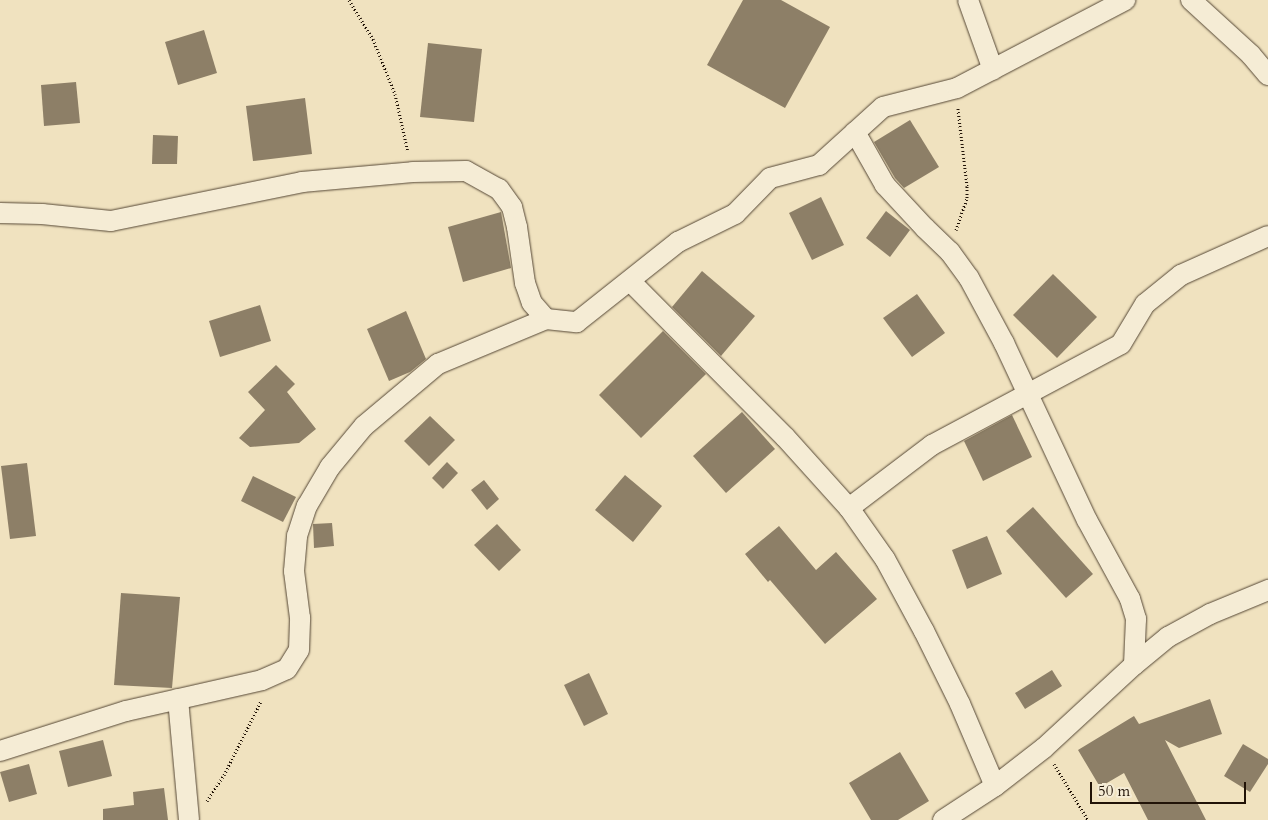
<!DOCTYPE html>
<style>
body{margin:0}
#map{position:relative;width:1268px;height:820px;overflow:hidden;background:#f0e2bf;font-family:Cardo,serif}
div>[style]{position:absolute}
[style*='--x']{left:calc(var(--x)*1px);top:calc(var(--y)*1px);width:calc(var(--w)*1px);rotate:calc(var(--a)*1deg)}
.building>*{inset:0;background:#8d7f67}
.path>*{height:3px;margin-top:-1.5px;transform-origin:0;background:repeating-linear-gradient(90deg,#211307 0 1px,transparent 0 3.5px)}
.roads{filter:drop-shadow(0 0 1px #554735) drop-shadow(0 0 1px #554735)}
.minor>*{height:20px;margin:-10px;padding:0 10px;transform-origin:10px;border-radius:10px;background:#f5ecd5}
span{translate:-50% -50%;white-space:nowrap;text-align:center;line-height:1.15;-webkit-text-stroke:4.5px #f5ecd5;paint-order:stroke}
.scale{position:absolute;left:1090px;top:782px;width:156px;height:22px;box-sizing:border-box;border:2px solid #211307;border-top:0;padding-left:6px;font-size:15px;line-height:18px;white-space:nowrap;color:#211307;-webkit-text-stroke:4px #f5ecd5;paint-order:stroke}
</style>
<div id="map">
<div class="building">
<div style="clip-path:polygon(743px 0,781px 0,830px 27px,785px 108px,707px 65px)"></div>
<div style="clip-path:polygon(204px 30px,217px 73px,178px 85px,165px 42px)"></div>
<div style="clip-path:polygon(428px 43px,482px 49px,474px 122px,420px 117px)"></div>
<div style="clip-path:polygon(76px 82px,80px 123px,44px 126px,41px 85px)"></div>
<div style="clip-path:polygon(305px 98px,312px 154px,253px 161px,246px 106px)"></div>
<div style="clip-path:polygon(910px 120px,939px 167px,904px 188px,895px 178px,874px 142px)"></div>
<div style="clip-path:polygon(153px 135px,178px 136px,177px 164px,152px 164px)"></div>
<div style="clip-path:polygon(821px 197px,844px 245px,812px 260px,789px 213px)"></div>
<div style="clip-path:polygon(886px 211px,910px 230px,890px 257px,866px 238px)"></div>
<div style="clip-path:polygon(501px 212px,511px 268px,463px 282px,448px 227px)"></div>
<div style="clip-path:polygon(702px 271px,755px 316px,721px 356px,672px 307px)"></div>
<div style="clip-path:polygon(1053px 274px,1097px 317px,1057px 358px,1013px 315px)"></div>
<div style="clip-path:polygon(917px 294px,945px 333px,912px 357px,883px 318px)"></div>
<div style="clip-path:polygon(260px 305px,271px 341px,220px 357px,209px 321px)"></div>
<div style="clip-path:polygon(406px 311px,426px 359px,410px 372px,389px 381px,367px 329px)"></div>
<div style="clip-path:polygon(663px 331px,706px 374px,641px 438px,599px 395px)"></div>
<div style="clip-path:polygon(276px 365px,295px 384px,287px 392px,316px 429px,299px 443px,250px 447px,239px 438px,265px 410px,248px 392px)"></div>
<div style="clip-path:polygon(742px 412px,775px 449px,726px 493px,693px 456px)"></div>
<div style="clip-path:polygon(1012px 415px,1032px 457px,983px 481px,964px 441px)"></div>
<div style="clip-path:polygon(430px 416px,455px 440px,429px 466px,404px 441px)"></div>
<div style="clip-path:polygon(447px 462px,458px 473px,443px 489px,432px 478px)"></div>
<div style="clip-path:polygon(27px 463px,36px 536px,10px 539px,1px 466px)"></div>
<div style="clip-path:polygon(625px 475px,662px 506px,633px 542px,595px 510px)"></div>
<div style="clip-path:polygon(253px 476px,296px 497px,283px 522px,241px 501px)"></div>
<div style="clip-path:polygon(484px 480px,499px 499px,487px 510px,471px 490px)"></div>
<div style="clip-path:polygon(1033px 507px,1093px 574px,1066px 598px,1006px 531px)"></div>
<div style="clip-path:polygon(332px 523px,334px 546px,314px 548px,313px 524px)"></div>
<div style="clip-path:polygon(497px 524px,521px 550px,499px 571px,474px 545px)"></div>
<div style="clip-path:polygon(779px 526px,816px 570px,836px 552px,877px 599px,825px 644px,770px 580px,768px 582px,745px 554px)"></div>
<div style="clip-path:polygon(987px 536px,1002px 574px,967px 589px,952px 550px)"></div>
<div style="clip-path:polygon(121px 593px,180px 597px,172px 688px,114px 685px)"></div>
<div style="clip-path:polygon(1052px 670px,1062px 686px,1025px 709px,1015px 693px)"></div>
<div style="clip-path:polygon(589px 673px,608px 714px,584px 726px,564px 685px)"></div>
<div style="clip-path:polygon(1210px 699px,1222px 734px,1179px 748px,1165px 740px,1206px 820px,1148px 820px,1124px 773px,1100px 787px,1078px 750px,1134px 716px,1139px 724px)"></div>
<div style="clip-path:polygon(103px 740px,112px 776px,68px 787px,59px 751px)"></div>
<div style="clip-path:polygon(1243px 744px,1268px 759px,1268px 764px,1250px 792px,1224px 776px)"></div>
<div style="clip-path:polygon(900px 752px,929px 801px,898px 820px,871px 820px,849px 783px)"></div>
<div style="clip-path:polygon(29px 764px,37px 794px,9px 802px,0 772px)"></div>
<div style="clip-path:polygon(164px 788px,168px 820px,103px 820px,103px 809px,134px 805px,133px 792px)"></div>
</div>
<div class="path">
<div style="--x:349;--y:0;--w:46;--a:58.4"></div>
<div style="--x:373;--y:39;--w:59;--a:68.2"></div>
<div style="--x:395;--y:94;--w:59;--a:77.4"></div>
<div style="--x:956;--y:230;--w:34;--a:-71"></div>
<div style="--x:967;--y:198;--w:12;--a:-90"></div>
<div style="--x:967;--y:186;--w:78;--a:-96.7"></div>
<div style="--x:1054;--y:764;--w:66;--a:58.7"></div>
<div style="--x:207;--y:801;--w:31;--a:-57"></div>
<div style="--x:224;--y:775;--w:83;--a:-63.4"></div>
</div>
<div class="roads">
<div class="minor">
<div style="--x:968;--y:0;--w:74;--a:70.3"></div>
<div style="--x:1191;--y:0;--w:81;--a:42.5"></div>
<div style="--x:1251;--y:55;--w:26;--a:50"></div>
<div style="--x:855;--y:132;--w:61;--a:60.5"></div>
<div style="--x:885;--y:185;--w:59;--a:47.1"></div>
<div style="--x:925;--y:228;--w:35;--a:44"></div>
<div style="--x:950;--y:252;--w:32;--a:54"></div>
<div style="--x:969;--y:278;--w:74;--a:61.7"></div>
<div style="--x:1004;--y:343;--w:195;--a:64.9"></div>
<div style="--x:1087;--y:520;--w:90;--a:61.4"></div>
<div style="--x:1130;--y:599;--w:21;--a:73"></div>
<div style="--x:1136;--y:619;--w:46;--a:92.5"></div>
<div style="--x:0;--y:213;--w:42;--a:1.4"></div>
<div style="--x:42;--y:214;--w:69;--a:5.8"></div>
<div style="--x:111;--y:221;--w:195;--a:-11.5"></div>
<div style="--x:302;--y:182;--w:111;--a:-5.1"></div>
<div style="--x:413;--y:172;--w:53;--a:-1.1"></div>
<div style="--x:466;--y:171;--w:38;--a:29"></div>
<div style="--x:499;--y:189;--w:22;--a:54"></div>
<div style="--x:512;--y:207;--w:21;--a:76"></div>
<div style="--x:517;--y:227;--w:57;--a:81.9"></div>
<div style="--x:525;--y:283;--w:21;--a:71"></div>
<div style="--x:532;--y:303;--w:21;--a:49"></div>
<div style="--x:546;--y:319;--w:31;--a:6"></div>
<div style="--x:577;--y:322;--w:129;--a:-38.4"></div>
<div style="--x:678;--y:242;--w:64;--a:-26.2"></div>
<div style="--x:735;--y:214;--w:50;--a:-45.8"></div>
<div style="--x:770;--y:178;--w:51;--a:-14.9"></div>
<div style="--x:819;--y:165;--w:86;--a:-42.2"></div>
<div style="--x:883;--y:107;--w:76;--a:-14.4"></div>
<div style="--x:957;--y:88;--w:190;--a:-27.6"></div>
<div style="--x:630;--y:281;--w:220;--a:45.2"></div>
<div style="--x:785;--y:437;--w:96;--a:48"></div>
<div style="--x:849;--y:508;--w:62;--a:54.8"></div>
<div style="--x:885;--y:559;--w:82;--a:61.6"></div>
<div style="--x:924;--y:631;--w:81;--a:63.7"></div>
<div style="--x:960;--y:704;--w:89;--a:66.9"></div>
<div style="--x:849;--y:508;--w:104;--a:-37.2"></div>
<div style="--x:932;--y:445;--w:214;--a:-28.1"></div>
<div style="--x:1121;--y:344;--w:47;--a:-59"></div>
<div style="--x:1145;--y:304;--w:46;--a:-38.9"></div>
<div style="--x:1181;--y:275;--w:95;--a:-24.1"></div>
<div style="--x:178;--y:699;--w:121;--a:84.8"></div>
<div style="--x:0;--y:751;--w:132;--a:-17.6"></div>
<div style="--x:126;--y:711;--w:139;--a:-12.8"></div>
<div style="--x:262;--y:680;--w:27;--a:-24"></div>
<div style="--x:287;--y:669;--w:22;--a:-58"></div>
<div style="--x:299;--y:650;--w:32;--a:-88"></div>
<div style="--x:300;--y:618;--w:47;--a:-97.3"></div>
<div style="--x:294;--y:571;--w:35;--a:-85"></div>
<div style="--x:297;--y:536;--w:32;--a:-72"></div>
<div style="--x:307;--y:506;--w:45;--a:-59.5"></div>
<div style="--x:330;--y:467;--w:53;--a:-50.3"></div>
<div style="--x:364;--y:426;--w:97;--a:-40"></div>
<div style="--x:438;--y:364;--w:117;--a:-22.6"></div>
<div style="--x:943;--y:820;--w:62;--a:-33.2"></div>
<div style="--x:995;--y:786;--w:62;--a:-37.8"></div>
<div style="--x:1044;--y:748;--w:122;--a:-42.7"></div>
<div style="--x:1134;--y:665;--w:44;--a:-39.5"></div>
<div style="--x:1168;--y:637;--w:48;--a:-28.7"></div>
<div style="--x:1210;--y:614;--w:63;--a:-22.5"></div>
</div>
</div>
<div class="scale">50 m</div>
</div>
